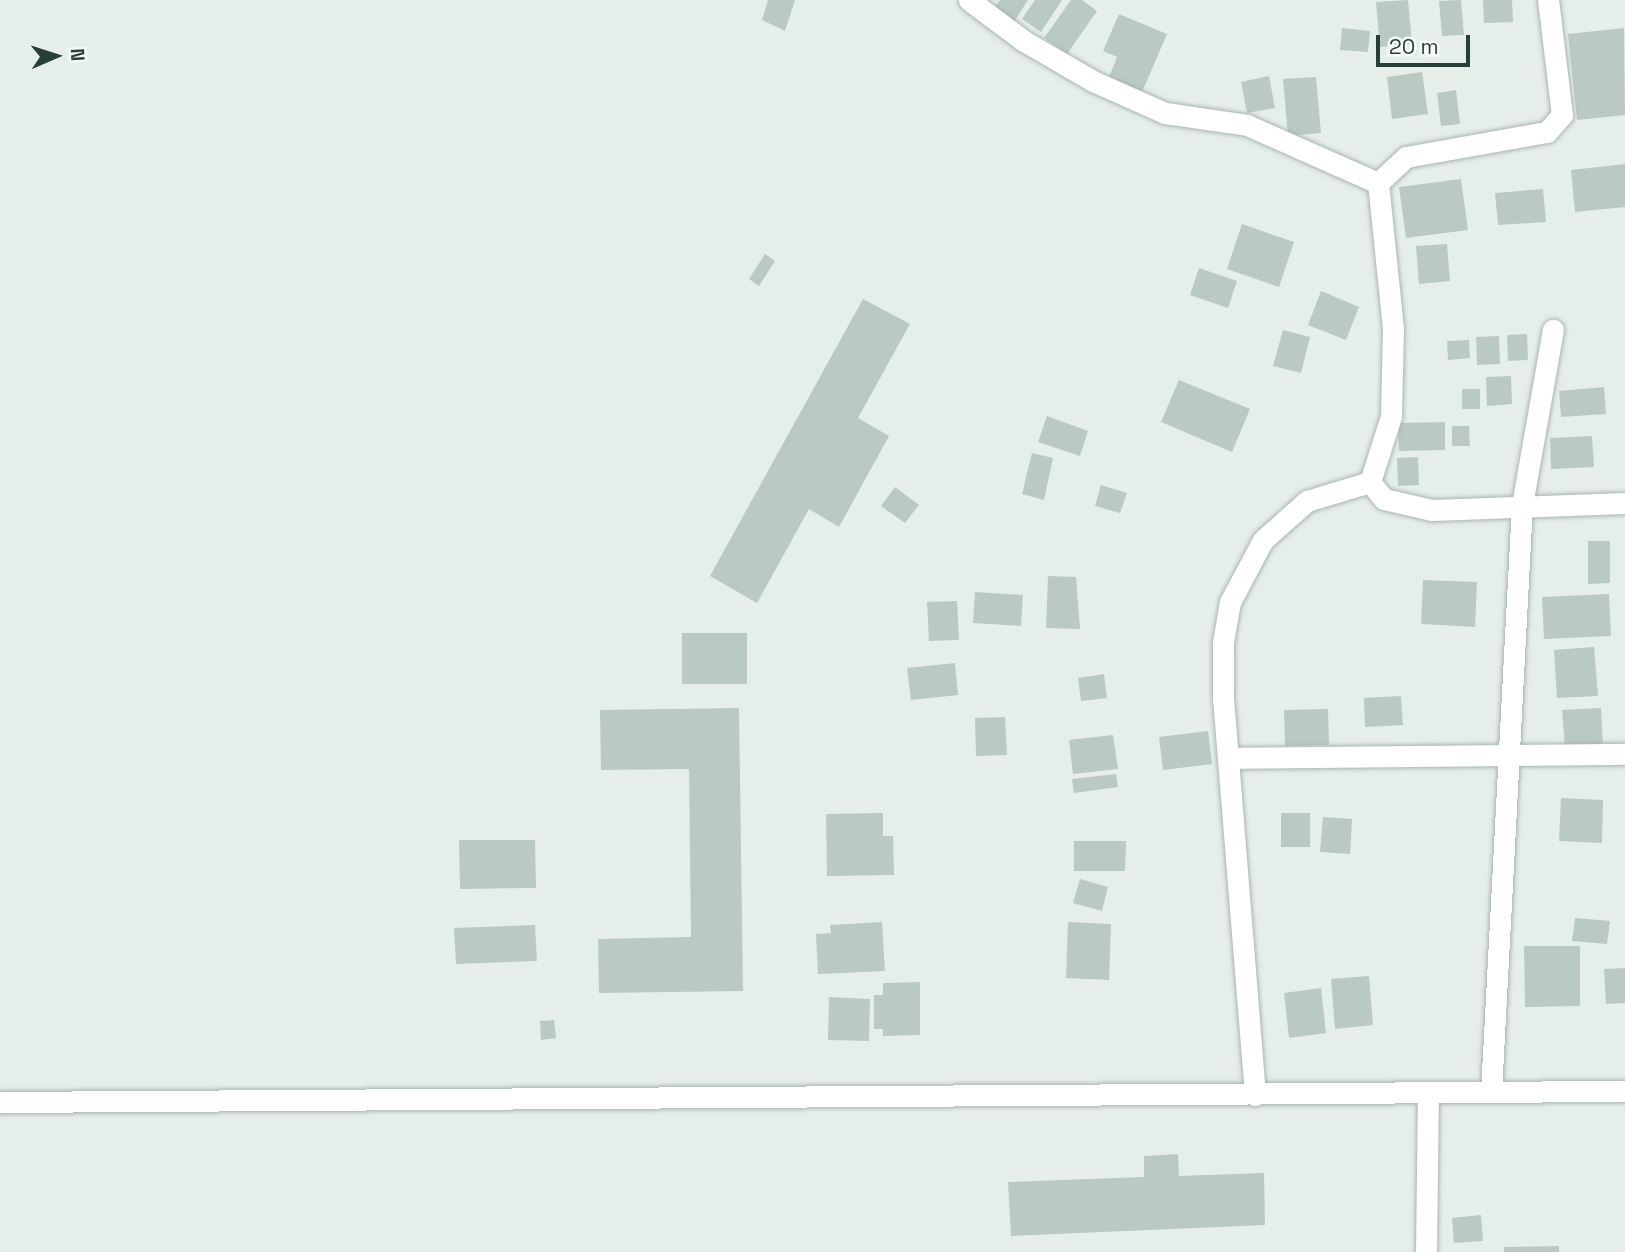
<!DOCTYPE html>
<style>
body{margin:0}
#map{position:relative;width:1625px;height:1252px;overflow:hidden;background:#e6eeea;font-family:"Space Grotesk",sans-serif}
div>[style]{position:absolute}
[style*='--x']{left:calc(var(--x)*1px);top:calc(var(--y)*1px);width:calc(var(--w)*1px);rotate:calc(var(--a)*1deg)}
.building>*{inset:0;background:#bbc9c3}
.roads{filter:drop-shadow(0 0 2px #a9b6b1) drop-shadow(0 0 2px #a9b6b1)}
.minor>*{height:21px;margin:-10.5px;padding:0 10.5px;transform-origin:10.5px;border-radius:10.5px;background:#fff}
span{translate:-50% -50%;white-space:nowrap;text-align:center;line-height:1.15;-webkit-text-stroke:5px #f7faf8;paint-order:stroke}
.north{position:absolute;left:21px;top:21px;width:70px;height:70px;-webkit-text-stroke:5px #f7faf8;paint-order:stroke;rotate:87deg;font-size:19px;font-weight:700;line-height:28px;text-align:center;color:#263f38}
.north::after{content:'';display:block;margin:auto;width:24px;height:32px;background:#263f38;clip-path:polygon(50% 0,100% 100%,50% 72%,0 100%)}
.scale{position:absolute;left:1376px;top:35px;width:94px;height:32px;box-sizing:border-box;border:4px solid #263f38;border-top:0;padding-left:9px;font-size:21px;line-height:24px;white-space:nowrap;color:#263f38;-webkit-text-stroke:5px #f7faf8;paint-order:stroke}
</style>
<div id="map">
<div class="building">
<div style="clip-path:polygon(768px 0,795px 0,785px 31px,762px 20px)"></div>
<div style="clip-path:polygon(1000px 0,1028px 0,1014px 22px,994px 9px)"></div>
<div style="clip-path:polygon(1035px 0,1062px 0,1041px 32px,1022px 19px)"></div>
<div style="clip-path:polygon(1071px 0,1082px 0,1097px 11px,1067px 54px,1044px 38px)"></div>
<div style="clip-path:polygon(1408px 0,1412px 44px,1380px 47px,1376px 2px)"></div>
<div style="clip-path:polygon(1461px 0,1464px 35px,1442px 36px,1439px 1px)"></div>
<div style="clip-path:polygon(1483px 0,1512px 0,1513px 22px,1484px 23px)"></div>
<div style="clip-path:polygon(1119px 14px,1167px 34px,1142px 92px,1109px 77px,1117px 57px,1103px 51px)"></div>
<div style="clip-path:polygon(1342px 28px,1370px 31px,1368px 52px,1340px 50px)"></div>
<div style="clip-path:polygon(1624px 28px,1625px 115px,1577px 120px,1568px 34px)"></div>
<div style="clip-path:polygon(1422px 72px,1428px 114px,1392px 119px,1387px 77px)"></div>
<div style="clip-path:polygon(1269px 76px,1275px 108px,1247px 113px,1241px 82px)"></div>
<div style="clip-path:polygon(1316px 77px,1321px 133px,1288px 136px,1283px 79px)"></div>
<div style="clip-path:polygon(1456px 90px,1460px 124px,1441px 126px,1437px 93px)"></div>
<div style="clip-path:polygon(1625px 164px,1625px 207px,1575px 212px,1571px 170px)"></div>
<div style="clip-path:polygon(1461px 179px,1468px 230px,1406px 238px,1399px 187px)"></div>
<div style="clip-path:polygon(1543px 189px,1546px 222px,1498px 225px,1495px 193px)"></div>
<div style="clip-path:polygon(1242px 224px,1294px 242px,1279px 287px,1227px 269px)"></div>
<div style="clip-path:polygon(1447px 244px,1450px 281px,1419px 284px,1416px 246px)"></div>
<div style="clip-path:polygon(765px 254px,775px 261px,759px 286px,749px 279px)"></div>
<div style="clip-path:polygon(1199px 268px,1237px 281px,1228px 308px,1190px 295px)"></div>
<div style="clip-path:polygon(1321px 291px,1359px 307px,1346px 340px,1308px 325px)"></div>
<div style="clip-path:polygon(863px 299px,910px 324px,858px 418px,889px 436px,839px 527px,809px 509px,757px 603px,710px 576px)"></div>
<div style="clip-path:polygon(1283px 330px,1310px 337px,1301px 373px,1273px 366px)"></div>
<div style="clip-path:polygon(1527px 334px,1528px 360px,1508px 361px,1507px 335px)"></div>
<div style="clip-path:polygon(1499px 336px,1500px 364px,1477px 365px,1476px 337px)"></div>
<div style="clip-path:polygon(1469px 340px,1470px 358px,1448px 360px,1447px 341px)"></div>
<div style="clip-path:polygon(1511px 376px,1512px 404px,1487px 406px,1486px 377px)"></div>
<div style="clip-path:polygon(1179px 380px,1250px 409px,1232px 452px,1161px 422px)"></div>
<div style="clip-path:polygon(1604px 387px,1606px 414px,1561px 417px,1559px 391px)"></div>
<div style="clip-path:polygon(1462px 389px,1480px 389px,1480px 409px,1462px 409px)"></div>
<div style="clip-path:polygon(1047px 416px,1088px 431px,1080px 456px,1038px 442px)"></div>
<div style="clip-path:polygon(1445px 422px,1445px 450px,1399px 451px,1398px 423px)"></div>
<div style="clip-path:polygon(1452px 426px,1469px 426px,1470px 446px,1452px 446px)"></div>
<div style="clip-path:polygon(1592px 436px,1594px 467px,1551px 469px,1550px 438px)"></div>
<div style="clip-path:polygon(1032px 453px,1053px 458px,1044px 500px,1022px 494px)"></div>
<div style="clip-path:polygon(1418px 457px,1419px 485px,1398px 486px,1397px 458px)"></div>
<div style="clip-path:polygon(1101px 485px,1127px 493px,1120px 513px,1095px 506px)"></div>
<div style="clip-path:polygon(895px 487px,919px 505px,905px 523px,881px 506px)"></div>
<div style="clip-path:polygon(1588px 541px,1610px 541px,1610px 583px,1588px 584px)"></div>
<div style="clip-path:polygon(1048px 576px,1076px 577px,1080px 629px,1046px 628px)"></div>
<div style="clip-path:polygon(1423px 580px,1477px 582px,1475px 627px,1421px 624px)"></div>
<div style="clip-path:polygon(975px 592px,1023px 595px,1021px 626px,973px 623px)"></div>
<div style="clip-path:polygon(1609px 594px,1611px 636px,1544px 639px,1542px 597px)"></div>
<div style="clip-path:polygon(957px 601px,959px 640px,929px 641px,927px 602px)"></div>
<div style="clip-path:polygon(682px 633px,747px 633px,747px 684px,682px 684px)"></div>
<div style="clip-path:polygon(1594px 647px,1598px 696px,1557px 698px,1554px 650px)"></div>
<div style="clip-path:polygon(955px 663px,958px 695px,911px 700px,907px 668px)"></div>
<div style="clip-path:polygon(1104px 674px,1107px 698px,1081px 701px,1078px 678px)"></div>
<div style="clip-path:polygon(1401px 696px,1403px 725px,1365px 727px,1364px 698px)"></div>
<div style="clip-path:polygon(739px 708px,743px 991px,599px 993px,598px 939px,691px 937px,689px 769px,601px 770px,600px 710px)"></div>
<div style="clip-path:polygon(1601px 708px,1603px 746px,1565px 748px,1562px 710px)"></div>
<div style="clip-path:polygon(1328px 709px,1329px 745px,1285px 746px,1284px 710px)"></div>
<div style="clip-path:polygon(1005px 717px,1007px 755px,976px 756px,975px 718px)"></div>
<div style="clip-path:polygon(1208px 731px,1212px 764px,1163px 770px,1159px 737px)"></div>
<div style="clip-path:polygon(1113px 735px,1118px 769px,1073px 774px,1069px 740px)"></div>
<div style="clip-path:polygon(1116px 774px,1118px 787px,1074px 793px,1072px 779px)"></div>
<div style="clip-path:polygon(1561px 798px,1603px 800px,1602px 843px,1559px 841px)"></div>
<div style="clip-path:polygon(883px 813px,883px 836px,893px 836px,894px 875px,827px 876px,826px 814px)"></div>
<div style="clip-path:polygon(1281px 813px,1310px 813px,1310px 847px,1281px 847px)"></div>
<div style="clip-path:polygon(1323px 817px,1352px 819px,1350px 854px,1320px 852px)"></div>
<div style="clip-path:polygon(459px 840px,535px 840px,536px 888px,460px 889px)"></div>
<div style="clip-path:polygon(1074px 841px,1126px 841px,1125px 871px,1074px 871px)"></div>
<div style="clip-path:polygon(1080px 879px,1108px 887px,1102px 911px,1073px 903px)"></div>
<div style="clip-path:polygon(1575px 918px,1610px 921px,1607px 944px,1572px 941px)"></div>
<div style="clip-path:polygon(882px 922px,885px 971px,818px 974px,816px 934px,831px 933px,830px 925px)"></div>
<div style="clip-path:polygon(1068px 922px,1111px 924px,1109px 980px,1066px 978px)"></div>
<div style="clip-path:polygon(535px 925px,537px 961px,456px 964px,454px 928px)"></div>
<div style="clip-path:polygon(1524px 946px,1580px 946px,1580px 1006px,1525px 1007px)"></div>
<div style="clip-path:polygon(1625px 968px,1625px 1003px,1606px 1004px,1604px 969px)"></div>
<div style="clip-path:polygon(1369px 976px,1373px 1025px,1335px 1029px,1331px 979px)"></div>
<div style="clip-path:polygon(920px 982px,920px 1035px,883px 1036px,883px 1029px,874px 1029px,874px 995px,883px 995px,883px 983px)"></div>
<div style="clip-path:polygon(1321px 988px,1326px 1033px,1289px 1038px,1284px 993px)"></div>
<div style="clip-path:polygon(829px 997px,870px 999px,869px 1041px,828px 1040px)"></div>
<div style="clip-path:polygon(554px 1020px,556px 1038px,541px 1040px,540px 1021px)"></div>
<div style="clip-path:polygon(1178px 1154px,1179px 1176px,1264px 1173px,1265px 1225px,1011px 1236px,1008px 1182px,1144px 1177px,1144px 1156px)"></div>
<div style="clip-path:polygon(1481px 1215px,1483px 1241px,1454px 1243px,1452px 1218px)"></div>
<div style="clip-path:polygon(1559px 1246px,1559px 1252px,1504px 1252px,1504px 1247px)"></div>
</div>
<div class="roads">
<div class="minor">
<div style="--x:969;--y:0;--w:69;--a:36.7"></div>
<div style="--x:1024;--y:41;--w:80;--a:30.1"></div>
<div style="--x:1093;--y:81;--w:79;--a:24"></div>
<div style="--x:1165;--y:113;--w:83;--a:8.3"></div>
<div style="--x:1247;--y:125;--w:143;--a:23.9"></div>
<div style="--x:1370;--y:482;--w:22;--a:51"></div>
<div style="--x:1384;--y:499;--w:49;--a:12.9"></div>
<div style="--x:1432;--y:510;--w:193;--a:-2.1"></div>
<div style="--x:1228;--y:758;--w:397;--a:-0.6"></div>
<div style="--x:1491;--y:1092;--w:588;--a:-86.98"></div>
<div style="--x:1522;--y:505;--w:178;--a:-80"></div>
<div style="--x:1255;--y:1095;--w:396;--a:-94.6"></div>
<div style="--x:1223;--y:700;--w:58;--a:-90"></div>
<div style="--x:1223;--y:642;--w:41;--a:-80.1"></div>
<div style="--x:1230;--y:602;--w:70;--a:-62"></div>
<div style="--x:1263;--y:540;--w:59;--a:-41.6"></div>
<div style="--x:1307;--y:501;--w:66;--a:-16.8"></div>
<div style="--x:1370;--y:482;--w:69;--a:-72.3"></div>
<div style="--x:1391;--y:416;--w:88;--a:-88.7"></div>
<div style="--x:1393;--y:328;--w:146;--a:-95.9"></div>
<div style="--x:1378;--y:183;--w:38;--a:-43"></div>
<div style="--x:1406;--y:157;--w:143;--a:-10.1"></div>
<div style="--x:1547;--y:132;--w:23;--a:-49"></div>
<div style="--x:1562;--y:115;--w:116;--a:-96.9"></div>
<div style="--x:0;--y:1102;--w:1625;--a:-0.39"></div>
<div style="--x:1426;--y:1252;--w:159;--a:-89.3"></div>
</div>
</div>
<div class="north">N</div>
<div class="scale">20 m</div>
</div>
